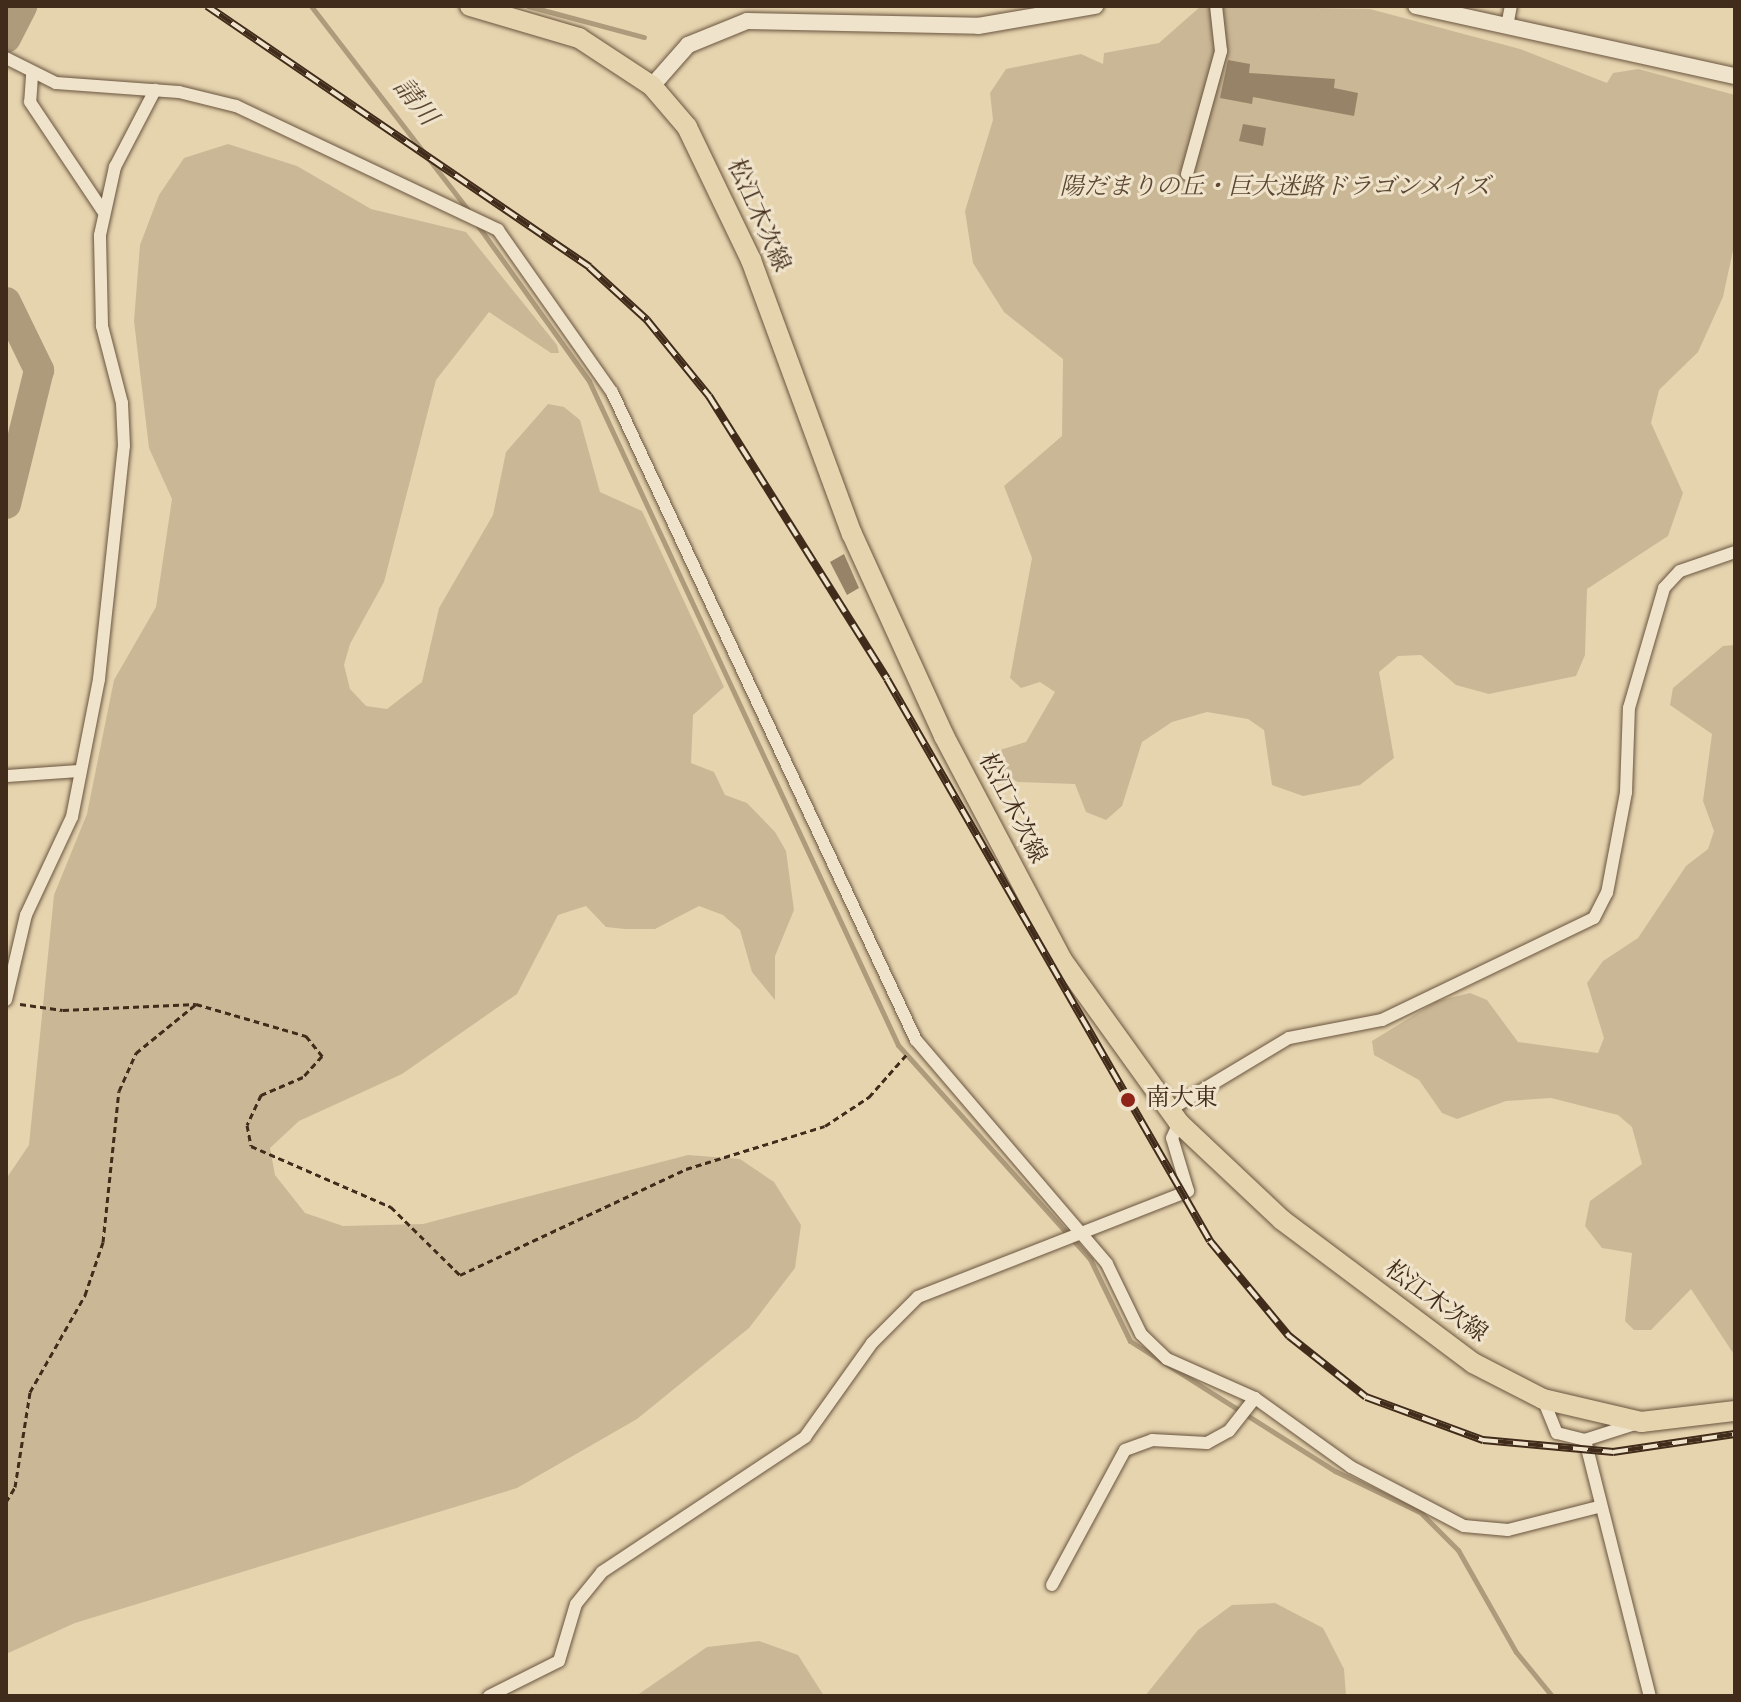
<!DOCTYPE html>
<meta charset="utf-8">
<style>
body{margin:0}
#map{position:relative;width:1741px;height:1702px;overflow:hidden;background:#e6d4af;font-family:Vollkorn,"Noto Serif JP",serif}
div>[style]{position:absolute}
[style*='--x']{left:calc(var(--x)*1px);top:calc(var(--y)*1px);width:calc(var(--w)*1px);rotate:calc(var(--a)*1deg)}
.green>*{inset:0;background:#cab796}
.stream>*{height:5px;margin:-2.5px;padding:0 2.5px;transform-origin:2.5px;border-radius:2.5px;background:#ae9b7c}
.river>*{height:30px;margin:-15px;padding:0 15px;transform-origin:15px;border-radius:15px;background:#ae9b7c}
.building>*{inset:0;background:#978367}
.path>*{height:3px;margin-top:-1.5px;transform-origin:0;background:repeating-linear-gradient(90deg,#412b1a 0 6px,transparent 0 10px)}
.roads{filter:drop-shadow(0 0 2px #6a553f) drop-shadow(0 0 2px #6a553f)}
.minor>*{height:12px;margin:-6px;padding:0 6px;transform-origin:6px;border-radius:6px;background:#efe3cb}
.tertiary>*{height:16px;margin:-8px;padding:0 8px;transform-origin:8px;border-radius:8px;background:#efe3cb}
.primary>*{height:20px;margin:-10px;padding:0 10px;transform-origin:10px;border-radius:10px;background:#e6d4af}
.rail>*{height:8px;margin-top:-4px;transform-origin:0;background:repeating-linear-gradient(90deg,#efe3cb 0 15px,#412b1a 0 30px);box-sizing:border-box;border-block:2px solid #412b1a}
.dots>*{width:22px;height:22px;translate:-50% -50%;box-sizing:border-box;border:4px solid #efe3cb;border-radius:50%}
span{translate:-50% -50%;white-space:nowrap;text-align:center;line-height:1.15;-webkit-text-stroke:6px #efe3cb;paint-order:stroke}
.park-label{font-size:24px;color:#5c4733;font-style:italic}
.street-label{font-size:24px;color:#412b1a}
.poi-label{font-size:24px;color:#412b1a}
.left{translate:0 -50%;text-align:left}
.water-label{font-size:26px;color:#5c4732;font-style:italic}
.frame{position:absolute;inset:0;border:8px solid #412b1a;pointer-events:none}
</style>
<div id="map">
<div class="green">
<div style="clip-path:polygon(1201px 6px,1370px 9px,1520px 49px,1607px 83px,1613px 73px,1638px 69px,1735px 95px,1735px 241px,1723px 297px,1698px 352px,1659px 390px,1651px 423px,1683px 493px,1668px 536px,1587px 589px,1585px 655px,1576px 676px,1489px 694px,1456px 685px,1421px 655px,1398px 656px,1379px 672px,1394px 758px,1360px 785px,1303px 796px,1272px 785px,1264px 730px,1248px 719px,1207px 712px,1172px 722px,1142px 742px,1122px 806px,1106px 820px,1086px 812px,1075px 784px,1018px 782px,993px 769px,993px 752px,1026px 742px,1055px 692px,1040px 682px,1021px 688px,1010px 678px,1032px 558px,1004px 486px,1062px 436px,1063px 359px,1004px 312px,973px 263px,965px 211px,993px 120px,990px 93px,1006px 69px,1081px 54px,1103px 64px,1104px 53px,1159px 43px)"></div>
<div style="clip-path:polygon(228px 144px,297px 166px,371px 209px,466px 232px,557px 345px,559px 353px,551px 353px,489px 312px,436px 380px,384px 582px,350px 644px,344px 665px,350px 689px,366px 706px,387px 709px,422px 682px,439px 608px,493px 515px,506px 452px,548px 404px,564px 407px,580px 420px,600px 492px,642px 511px,724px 687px,693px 715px,691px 763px,714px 772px,725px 795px,747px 803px,775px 832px,786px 851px,794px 910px,775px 956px,775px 1000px,752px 972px,740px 930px,723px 915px,699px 906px,655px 929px,625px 929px,606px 927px,586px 906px,558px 915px,517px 994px,402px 1074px,299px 1121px,270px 1148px,275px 1175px,305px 1213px,343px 1226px,423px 1224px,688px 1155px,740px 1159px,774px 1182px,801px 1225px,795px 1268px,749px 1328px,637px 1419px,517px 1488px,75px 1623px,6px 1654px,6px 1179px,29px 1145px,54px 895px,87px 814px,114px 680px,156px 607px,172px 499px,149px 448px,134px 321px,140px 245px,159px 195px,184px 158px)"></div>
<div style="clip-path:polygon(1735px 645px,1735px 1356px,1691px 1289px,1651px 1330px,1634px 1330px,1625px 1321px,1632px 1253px,1602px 1248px,1585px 1226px,1590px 1201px,1642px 1164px,1632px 1127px,1618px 1115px,1551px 1098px,1506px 1101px,1457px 1119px,1442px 1113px,1419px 1080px,1374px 1055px,1372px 1041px,1437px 1001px,1470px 993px,1487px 1000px,1518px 1042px,1598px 1053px,1604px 1038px,1587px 983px,1603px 961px,1638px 938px,1686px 866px,1708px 849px,1714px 831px,1703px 801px,1712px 734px,1670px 705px,1673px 688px,1723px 646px)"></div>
<div style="clip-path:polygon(1275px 1603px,1323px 1628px,1344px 1669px,1346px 1696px,1145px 1696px,1198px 1630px,1232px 1605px)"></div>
<div style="clip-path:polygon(759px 1641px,798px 1655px,824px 1696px,636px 1696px,707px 1647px)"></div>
</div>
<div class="stream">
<div style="--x:311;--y:6;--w:259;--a:52.4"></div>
<div style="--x:528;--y:6;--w:120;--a:15"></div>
<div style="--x:476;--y:223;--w:194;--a:54.4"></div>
<div style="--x:589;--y:381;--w:732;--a:65.04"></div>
<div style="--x:898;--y:1045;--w:288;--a:48.1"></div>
<div style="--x:1090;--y:1259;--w:91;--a:64"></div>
<div style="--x:1130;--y:1341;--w:243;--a:32.4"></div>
<div style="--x:1335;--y:1471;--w:94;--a:25.8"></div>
<div style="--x:1420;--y:1512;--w:54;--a:45"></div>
<div style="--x:1458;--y:1550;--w:117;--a:60.4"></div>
<div style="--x:1516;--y:1652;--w:57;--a:50.7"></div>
</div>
<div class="river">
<div style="--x:6;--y:38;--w:36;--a:-63"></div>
<div style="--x:6;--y:302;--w:76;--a:64.1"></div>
<div style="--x:39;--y:370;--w:138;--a:103.8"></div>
</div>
<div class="building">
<div style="clip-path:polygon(1228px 60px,1250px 64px,1249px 73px,1335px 79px,1334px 88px,1358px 93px,1354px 116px,1253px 97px,1252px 104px,1220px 98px)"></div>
<div style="clip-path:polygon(1243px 124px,1266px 128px,1263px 146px,1239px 141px)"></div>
<div style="clip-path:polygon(844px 554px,859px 588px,847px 595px,830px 562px)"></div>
</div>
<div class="path">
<div style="--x:20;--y:1004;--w:43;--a:7.9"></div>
<div style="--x:63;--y:1010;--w:133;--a:-2.6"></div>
<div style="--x:196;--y:1004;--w:115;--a:16.2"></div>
<div style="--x:306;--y:1036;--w:26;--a:51"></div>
<div style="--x:322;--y:1056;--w:28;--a:132"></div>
<div style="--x:303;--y:1077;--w:46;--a:156.8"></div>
<div style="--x:261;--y:1095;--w:33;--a:115"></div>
<div style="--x:247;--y:1125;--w:21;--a:79"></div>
<div style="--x:251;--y:1146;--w:153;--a:23.5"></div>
<div style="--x:391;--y:1207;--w:97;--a:44.6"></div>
<div style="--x:460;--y:1275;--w:250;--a:-25.1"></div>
<div style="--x:686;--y:1169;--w:145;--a:-17.2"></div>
<div style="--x:825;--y:1126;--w:53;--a:-33.4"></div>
<div style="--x:869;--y:1097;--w:57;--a:-48.5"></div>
<div style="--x:6;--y:1502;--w:17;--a:-59"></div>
<div style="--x:15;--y:1487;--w:96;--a:-81"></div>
<div style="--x:30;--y:1392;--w:112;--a:-60.4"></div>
<div style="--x:85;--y:1295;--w:56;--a:-71.2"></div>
<div style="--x:103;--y:1242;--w:152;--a:-84"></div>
<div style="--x:119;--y:1091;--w:42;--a:-65.9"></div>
<div style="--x:136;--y:1053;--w:77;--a:-39.2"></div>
</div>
<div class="roads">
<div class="minor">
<div style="--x:1507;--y:26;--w:20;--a:-79"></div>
<div style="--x:6;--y:58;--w:56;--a:26.6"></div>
<div style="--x:56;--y:83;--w:123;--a:4.2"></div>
<div style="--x:179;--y:92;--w:59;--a:13.8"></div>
<div style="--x:236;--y:106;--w:290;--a:25.3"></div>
<div style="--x:498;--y:230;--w:198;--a:54.9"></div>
<div style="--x:612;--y:392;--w:716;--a:64.87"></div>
<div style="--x:916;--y:1040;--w:294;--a:49.5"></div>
<div style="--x:1107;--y:1264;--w:78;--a:64.1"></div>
<div style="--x:1141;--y:1334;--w:36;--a:44"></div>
<div style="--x:1167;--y:1359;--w:96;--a:23.9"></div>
<div style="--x:1255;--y:1398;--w:118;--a:35.7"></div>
<div style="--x:1351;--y:1467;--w:127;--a:27.6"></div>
<div style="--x:1464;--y:1526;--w:44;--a:5.2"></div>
<div style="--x:1508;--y:1530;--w:93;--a:-14.3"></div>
<div style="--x:32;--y:76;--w:26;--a:94"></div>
<div style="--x:30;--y:102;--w:131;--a:56.2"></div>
<div style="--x:1187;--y:174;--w:128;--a:-74.5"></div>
<div style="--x:1221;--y:51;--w:45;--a:-96.3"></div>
<div style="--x:6;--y:776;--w:74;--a:-3.9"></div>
<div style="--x:6;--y:1000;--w:87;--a:-76.8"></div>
<div style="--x:26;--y:915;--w:108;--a:-64.9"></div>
<div style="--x:72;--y:817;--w:141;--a:-78.9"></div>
<div style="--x:99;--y:679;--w:234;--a:-83.9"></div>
<div style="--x:124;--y:446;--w:43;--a:-92.7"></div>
<div style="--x:122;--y:403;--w:80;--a:-104.6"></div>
<div style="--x:102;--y:326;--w:91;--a:-91.3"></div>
<div style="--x:100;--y:235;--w:70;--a:-77.6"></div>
<div style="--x:115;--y:167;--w:87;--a:-62.5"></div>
<div style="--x:1169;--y:1110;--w:140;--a:-31"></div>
<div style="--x:1289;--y:1038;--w:95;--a:-11"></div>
<div style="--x:1382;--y:1020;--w:235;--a:-25.7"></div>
<div style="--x:1594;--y:918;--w:28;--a:-63"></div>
<div style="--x:1607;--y:893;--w:103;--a:-79.3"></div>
<div style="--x:1626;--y:792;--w:84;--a:-88"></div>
<div style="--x:1629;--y:708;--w:125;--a:-73.7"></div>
<div style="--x:1664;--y:588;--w:23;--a:-47"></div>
<div style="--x:1680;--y:571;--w:58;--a:-19.1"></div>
<div style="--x:1543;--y:1399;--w:37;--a:68"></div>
<div style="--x:1557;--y:1433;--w:29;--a:14"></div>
<div style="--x:1641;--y:1422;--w:59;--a:162.2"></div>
<div style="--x:1585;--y:1440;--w:264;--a:75.8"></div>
<div style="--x:1052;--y:1585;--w:153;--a:-61.6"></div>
<div style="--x:1125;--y:1450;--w:29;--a:-20"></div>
<div style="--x:1152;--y:1440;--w:55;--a:3.1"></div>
<div style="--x:1207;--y:1443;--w:25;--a:-29"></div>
<div style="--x:1229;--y:1431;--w:42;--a:-51.8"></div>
<div style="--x:489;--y:1696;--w:78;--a:-26.6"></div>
<div style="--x:559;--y:1661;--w:59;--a:-73.4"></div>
<div style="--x:576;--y:1604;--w:41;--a:-50.9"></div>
<div style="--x:602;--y:1572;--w:244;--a:-33.6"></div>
<div style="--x:805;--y:1437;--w:115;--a:-54.5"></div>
<div style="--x:872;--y:1343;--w:65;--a:-45"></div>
<div style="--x:918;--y:1297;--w:290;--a:-21.4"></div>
<div style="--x:1188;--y:1191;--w:55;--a:-106.8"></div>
<div style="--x:1172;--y:1138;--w:17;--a:-65"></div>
</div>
<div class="tertiary">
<div style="--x:1416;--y:6;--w:327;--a:12.4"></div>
<div style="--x:652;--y:86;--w:55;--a:-48.7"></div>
<div style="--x:688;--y:45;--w:64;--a:-22.1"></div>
<div style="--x:747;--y:21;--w:231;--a:1.2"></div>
<div style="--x:978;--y:26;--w:119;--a:-9.7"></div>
</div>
<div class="primary">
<div style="--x:470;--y:6;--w:114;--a:16.4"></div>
<div style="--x:579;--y:38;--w:87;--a:33.3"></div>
<div style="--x:652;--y:86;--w:54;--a:49.5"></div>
<div style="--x:687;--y:127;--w:148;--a:64.3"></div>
<div style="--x:751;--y:260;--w:292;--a:69.8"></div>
<div style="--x:852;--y:534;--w:222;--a:65.5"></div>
<div style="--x:944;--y:736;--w:253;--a:62.2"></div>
<div style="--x:1062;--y:960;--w:201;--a:54.3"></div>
<div style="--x:1179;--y:1123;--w:141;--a:43.3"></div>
<div style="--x:1282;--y:1220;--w:239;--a:36.8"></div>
<div style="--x:1473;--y:1363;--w:79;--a:27.2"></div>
<div style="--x:1543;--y:1399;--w:101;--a:13.2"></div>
<div style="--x:1641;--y:1422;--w:95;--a:-6.7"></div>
</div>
</div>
<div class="rail">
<div style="--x:207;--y:6;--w:463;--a:34.3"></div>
<div style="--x:589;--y:267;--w:79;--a:42.4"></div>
<div style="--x:647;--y:320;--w:98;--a:50.8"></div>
<div style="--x:709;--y:396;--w:334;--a:57.8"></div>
<div style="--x:887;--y:679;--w:648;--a:60.11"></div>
<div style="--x:1210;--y:1241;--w:124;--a:50.3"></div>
<div style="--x:1289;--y:1336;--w:98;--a:38.4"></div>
<div style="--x:1366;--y:1397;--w:125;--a:20.2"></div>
<div style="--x:1483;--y:1440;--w:131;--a:5.3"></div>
<div style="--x:1613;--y:1452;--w:123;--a:-8.4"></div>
</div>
<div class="dots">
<div style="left:1128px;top:1100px;background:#8f2418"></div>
</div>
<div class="park-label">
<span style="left:1275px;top:189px">陽だまりの丘・巨大迷路ドラゴンメイズ</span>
</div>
<div class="street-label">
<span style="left:757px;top:216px;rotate:66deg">松江木次線</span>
<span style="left:1011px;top:809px;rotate:63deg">松江木次線</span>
<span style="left:1435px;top:1303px;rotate:36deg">松江木次線</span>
</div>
<div class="poi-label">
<span class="left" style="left:1146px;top:1100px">南大東</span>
</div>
<div class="water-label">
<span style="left:414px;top:103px;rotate:51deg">請川</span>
</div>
<div class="frame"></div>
</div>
